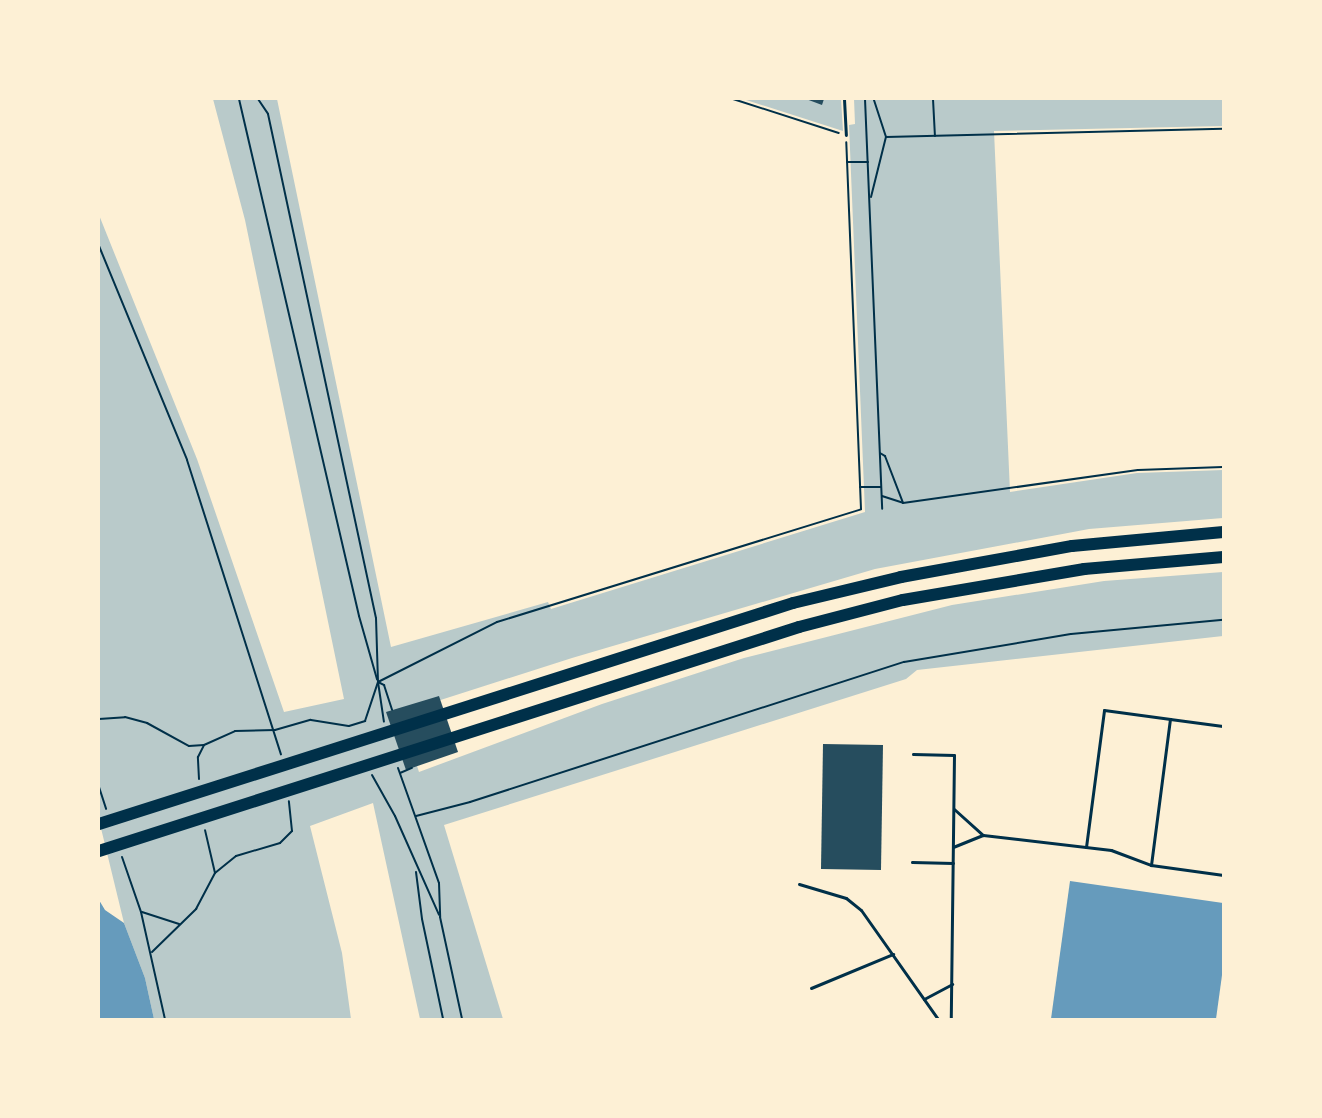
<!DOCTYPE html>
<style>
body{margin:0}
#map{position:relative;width:1322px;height:1118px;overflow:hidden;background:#fdf0d5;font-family:"Source Serif 4",serif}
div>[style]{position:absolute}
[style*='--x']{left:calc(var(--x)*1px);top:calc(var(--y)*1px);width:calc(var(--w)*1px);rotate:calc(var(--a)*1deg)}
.green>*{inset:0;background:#b9caca}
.water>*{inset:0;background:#669bbc}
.building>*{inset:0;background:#264d5e}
.path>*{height:2px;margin:-1px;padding:0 1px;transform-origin:1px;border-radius:1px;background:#003049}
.service>*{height:3px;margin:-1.5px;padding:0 1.5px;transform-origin:1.5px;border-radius:1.5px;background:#003049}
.motorway>*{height:12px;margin:-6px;padding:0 6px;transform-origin:6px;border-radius:6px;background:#003049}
span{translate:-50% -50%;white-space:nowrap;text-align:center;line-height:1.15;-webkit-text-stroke:4.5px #fdf0d5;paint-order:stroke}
.frame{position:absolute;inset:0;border:100px solid #fdf0d5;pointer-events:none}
</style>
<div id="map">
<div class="green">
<div style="clip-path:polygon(213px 99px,277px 99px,391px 647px,548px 602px,551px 609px,865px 512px,849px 125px,855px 124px,854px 99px,1223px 99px,1223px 126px,994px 131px,1010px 492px,1137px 473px,1223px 470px,1223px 518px,1089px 529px,875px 569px,572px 658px,400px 713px,419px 772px,602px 704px,744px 658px,952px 605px,1104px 581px,1223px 572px,1223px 636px,917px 670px,906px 679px,444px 825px,503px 1019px,420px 1019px,373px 803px,310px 826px,342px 953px,351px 1019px,154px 1019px,145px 978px,124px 923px,99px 820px,99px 215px,197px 459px,284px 712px,344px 699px,245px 220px)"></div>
<div style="clip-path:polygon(743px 99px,841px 99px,843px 131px)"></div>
</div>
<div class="water">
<div style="clip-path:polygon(1070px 881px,1223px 903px,1223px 968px,1216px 1019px,1051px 1019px)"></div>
<div style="clip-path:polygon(99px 900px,105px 910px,124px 923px,145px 978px,154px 1019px,99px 1019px)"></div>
</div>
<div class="building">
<div style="clip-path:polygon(806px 99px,824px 99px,822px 105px)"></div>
<div style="clip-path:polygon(439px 696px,458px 752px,406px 770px,386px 712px)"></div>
<div style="clip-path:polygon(823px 744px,883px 745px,881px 870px,821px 869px)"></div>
</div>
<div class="path">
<div style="--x:239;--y:99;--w:531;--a:76.93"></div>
<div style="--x:359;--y:616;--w:66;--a:74.1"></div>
<div style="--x:258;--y:99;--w:18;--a:56"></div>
<div style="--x:268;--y:114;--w:515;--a:77.91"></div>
<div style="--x:376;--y:618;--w:64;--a:88.2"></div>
<div style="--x:378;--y:682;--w:40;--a:81.5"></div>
<div style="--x:733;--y:99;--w:111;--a:17.8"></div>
<div style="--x:865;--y:99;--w:410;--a:87.6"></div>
<div style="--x:933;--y:99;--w:37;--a:87"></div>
<div style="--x:886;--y:137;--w:337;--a:-1.4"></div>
<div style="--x:847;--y:162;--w:21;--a:0"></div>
<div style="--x:871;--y:197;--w:62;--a:-76"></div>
<div style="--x:886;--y:137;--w:40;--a:-108"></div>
<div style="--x:99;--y:246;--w:231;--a:67.6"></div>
<div style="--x:187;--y:460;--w:309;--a:72.3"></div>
<div style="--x:880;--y:453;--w:6;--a:31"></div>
<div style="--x:885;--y:456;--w:50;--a:69"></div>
<div style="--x:860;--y:487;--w:21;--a:0"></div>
<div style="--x:882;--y:496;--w:22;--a:18"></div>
<div style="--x:903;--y:503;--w:237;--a:-8"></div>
<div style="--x:1138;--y:470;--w:85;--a:-2"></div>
<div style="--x:378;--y:682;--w:7;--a:27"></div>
<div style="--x:384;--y:685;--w:26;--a:72"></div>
<div style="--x:99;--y:719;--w:26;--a:-4"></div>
<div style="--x:125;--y:717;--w:23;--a:15"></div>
<div style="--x:147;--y:723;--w:48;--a:28.7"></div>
<div style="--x:189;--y:746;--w:15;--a:-4"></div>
<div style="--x:204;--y:745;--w:34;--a:-24"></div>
<div style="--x:235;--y:731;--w:40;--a:-1.4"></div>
<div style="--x:275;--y:730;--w:37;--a:-16"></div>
<div style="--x:311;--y:720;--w:38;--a:9"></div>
<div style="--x:349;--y:726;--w:17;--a:-17"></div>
<div style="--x:365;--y:721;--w:41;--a:-71.6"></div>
<div style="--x:378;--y:682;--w:133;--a:-26.8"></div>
<div style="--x:497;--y:622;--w:381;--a:-17.2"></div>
<div style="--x:861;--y:509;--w:367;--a:-92.3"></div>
<div style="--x:398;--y:768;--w:122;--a:70.4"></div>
<div style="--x:439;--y:883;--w:34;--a:88"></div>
<div style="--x:440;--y:917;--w:104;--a:77.8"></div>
<div style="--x:400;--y:773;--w:13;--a:-23"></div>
<div style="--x:372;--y:775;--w:47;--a:60.7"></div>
<div style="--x:395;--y:816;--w:108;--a:66"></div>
<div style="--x:199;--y:779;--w:22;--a:-93"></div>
<div style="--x:198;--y:757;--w:13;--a:-63"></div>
<div style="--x:99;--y:787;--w:23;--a:72"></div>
<div style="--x:416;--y:816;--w:56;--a:-14.5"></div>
<div style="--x:470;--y:802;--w:456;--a:-17.9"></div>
<div style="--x:904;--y:662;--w:169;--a:-9.5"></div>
<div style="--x:1071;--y:634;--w:153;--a:-5.3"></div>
<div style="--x:122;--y:857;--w:58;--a:70.9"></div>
<div style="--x:141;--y:912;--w:110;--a:77.4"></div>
<div style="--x:416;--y:872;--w:47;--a:82.7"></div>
<div style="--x:422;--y:919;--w:102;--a:78.1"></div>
<div style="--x:215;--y:873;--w:27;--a:-39"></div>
<div style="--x:236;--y:856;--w:46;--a:-16.5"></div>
<div style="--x:280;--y:843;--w:17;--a:-45"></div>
<div style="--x:292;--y:831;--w:30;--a:-96"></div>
<div style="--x:142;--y:912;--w:39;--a:18"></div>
<div style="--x:152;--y:952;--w:62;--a:-44.3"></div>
<div style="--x:196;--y:909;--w:41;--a:-62.2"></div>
<div style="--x:215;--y:873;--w:44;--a:-103.1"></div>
</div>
<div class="service">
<div style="--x:844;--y:99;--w:36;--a:87"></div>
<div style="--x:913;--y:754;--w:41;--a:1.4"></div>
<div style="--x:954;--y:755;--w:264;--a:90.7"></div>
<div style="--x:954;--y:809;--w:39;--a:42"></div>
<div style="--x:953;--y:847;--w:32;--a:-22"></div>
<div style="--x:983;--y:835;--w:129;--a:6.7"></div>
<div style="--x:1111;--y:850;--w:43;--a:20.6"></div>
<div style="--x:1151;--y:865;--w:73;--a:7.9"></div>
<div style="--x:1086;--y:847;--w:138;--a:-82.5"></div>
<div style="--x:1104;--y:710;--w:67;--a:7.8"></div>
<div style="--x:912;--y:862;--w:41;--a:1.4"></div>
<div style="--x:1151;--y:865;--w:147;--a:-82.6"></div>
<div style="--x:1170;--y:719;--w:53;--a:7.5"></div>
<div style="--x:799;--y:884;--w:49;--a:16.6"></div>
<div style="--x:846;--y:898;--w:19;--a:39"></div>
<div style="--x:861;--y:910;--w:133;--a:54.8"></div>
<div style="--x:811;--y:988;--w:89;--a:-22.5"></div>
<div style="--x:924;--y:999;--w:32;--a:-28"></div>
</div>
<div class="motorway">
<div style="--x:99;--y:824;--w:728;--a:-17.66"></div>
<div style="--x:793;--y:603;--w:111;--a:-13.5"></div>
<div style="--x:901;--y:577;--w:174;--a:-10.3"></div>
<div style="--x:1072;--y:546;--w:152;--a:-5.3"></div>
<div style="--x:99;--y:851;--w:735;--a:-17.74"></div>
<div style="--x:799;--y:627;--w:107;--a:-14.6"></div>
<div style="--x:903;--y:600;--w:184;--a:-9.7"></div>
<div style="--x:1084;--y:569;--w:140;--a:-4.9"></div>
</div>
<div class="frame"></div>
</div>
